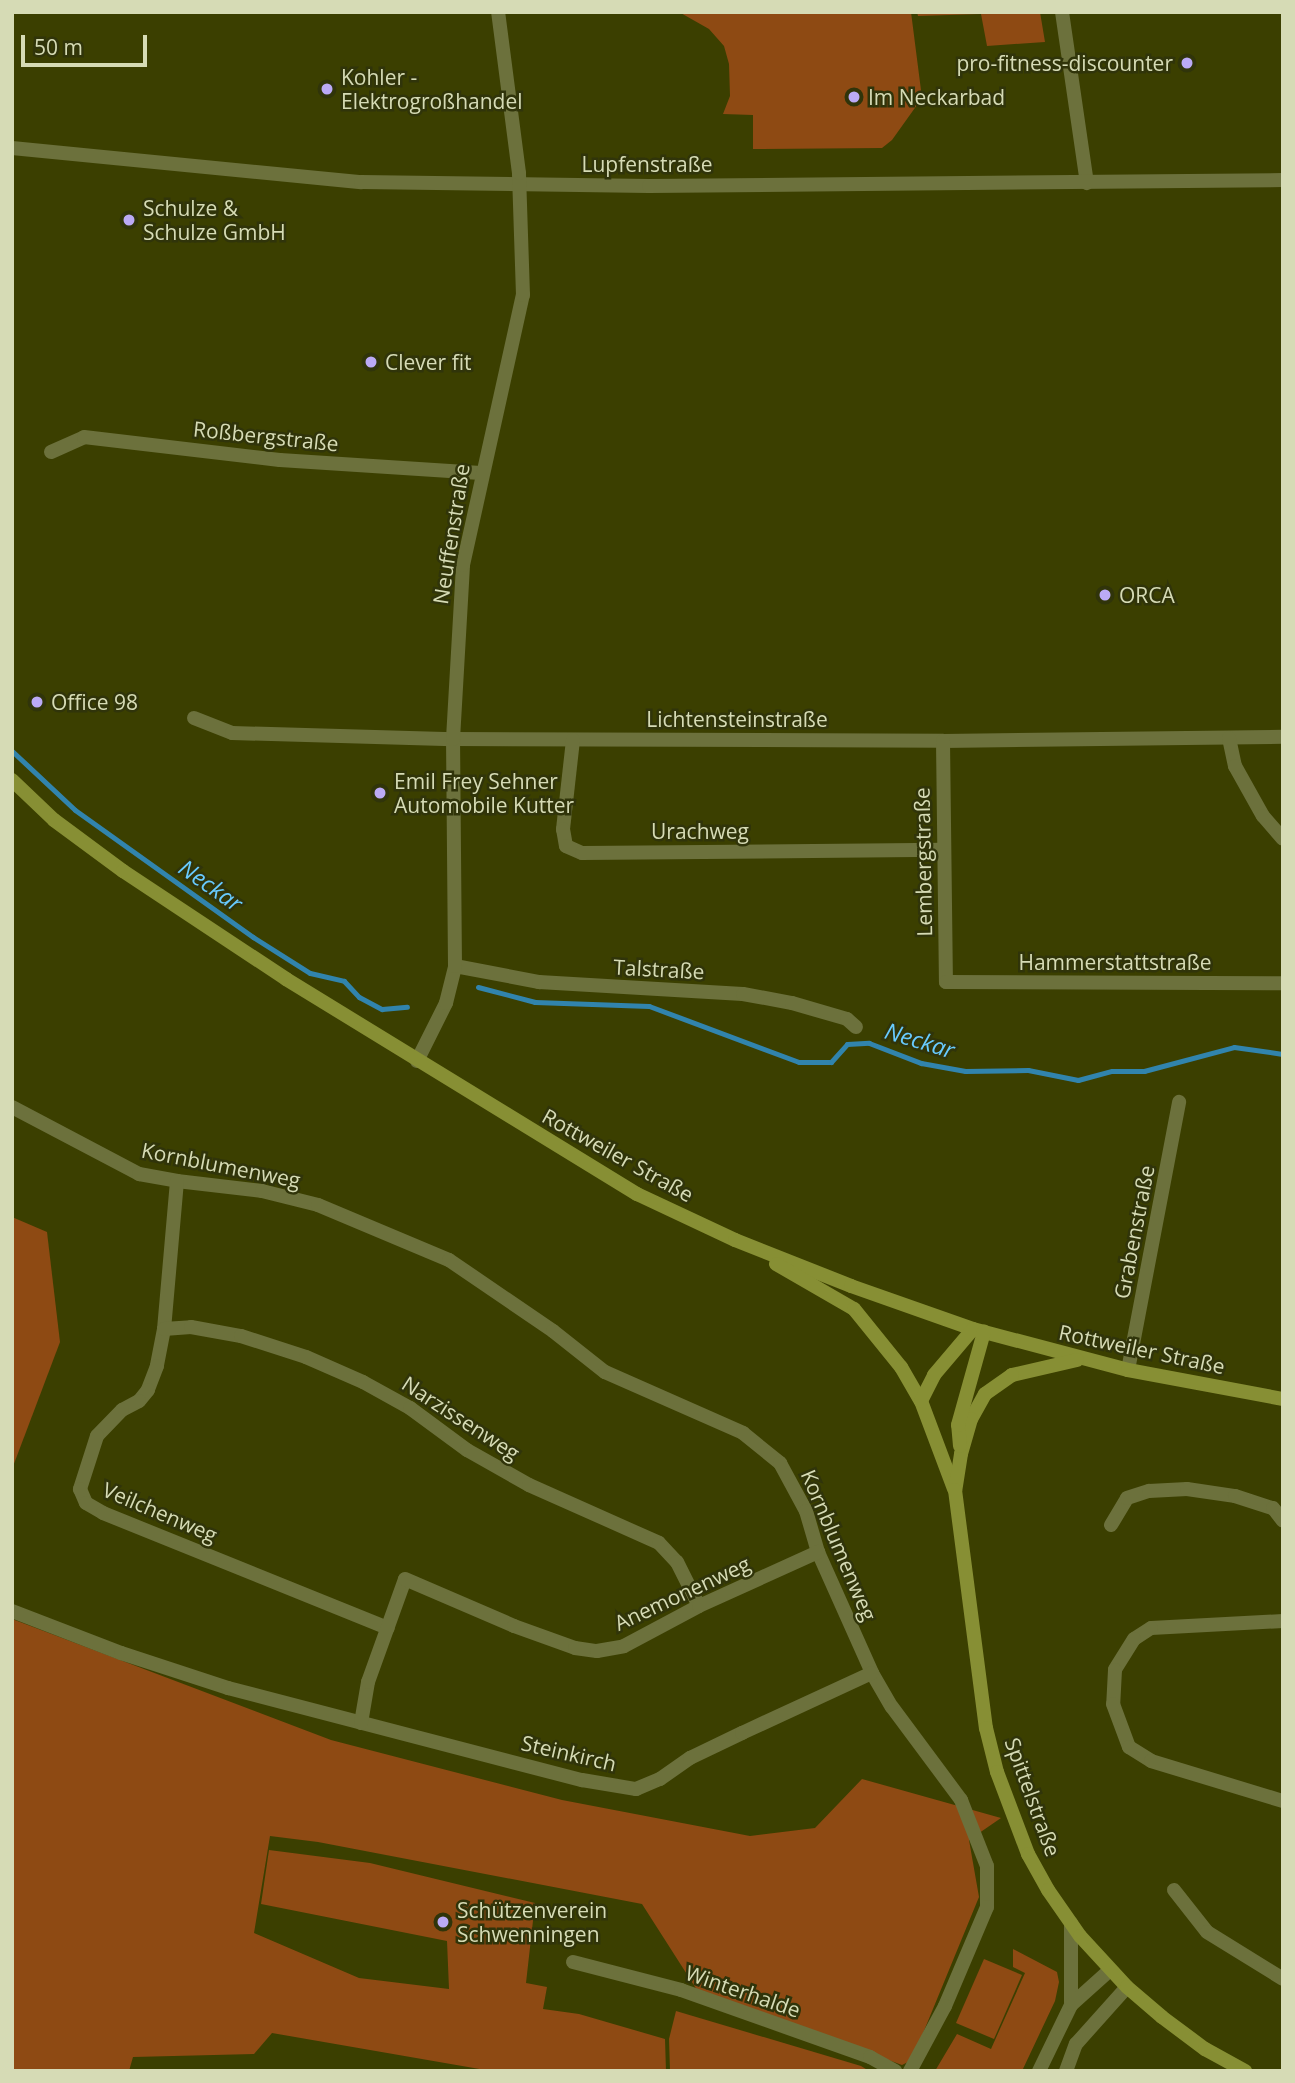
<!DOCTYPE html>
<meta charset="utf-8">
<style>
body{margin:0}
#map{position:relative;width:1295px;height:2083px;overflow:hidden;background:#3b3f00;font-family:"Open Sans",sans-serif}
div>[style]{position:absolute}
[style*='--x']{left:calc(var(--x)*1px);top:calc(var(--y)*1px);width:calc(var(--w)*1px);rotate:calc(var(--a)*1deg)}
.green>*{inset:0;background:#8e4a13}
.stream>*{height:5px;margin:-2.5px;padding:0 2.5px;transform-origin:2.5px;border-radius:2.5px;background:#3184ad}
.minor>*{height:14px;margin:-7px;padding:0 7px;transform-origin:7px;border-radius:7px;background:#6c713c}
.tertiary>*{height:14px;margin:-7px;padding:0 7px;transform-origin:7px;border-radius:7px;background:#6c713c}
.secondary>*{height:14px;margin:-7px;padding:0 7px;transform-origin:7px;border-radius:7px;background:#878f34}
.dots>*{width:19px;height:19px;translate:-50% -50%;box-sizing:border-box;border:4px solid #30340a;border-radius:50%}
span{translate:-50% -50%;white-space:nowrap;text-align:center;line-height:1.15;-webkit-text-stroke:5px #30340a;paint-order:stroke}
.poi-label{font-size:21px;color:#d6dbb5}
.right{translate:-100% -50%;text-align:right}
.left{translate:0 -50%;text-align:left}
.street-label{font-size:21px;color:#d6dbb5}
.water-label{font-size:23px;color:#68cbff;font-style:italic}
.frame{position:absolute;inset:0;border:14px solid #d6dbb5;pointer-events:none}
.scale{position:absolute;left:21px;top:35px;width:126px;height:32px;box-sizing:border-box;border:4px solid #d6dbb5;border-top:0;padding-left:9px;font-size:21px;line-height:24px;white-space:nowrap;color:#d6dbb5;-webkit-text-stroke:5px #30340a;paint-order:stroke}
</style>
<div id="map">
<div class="green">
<div style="clip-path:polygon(679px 12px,911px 12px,922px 98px,892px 140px,882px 148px,753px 149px,753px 115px,723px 114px,730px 96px,729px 64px,724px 46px,709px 29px)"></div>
<div style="clip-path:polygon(917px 12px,1040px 12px,1045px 42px,987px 46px,981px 14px,918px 16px)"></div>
<div style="clip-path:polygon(12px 1217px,47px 1232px,60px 1342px,12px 1469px)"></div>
<div style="clip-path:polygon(12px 1619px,331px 1740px,562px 1800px,750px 1836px,815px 1828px,862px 1779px,1001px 1818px,969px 1840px,979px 1897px,912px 2060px,902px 2065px,697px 1990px,642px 1904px,318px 1842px,270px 1836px,254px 1933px,359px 1978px,449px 1989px,447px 1941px,261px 1904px,269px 1850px,370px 1863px,535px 1903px,526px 1983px,547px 1987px,543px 2009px,579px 2014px,665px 2039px,666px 2071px,491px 2071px,272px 2033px,254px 2054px,133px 2057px,129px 2071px,12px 2071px)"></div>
<div style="clip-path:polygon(1013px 1949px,1057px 1972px,1059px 1982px,1055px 2001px,1022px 2071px,935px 2071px,957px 2034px,991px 2049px,1025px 1973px,1013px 1967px)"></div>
<div style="clip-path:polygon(984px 1959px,1022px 1975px,994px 2039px,956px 2023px)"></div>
<div style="clip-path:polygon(676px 2011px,861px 2066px,869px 2071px,670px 2071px,669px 2039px)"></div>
</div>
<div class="stream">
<div style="--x:12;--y:751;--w:86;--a:43.1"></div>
<div style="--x:75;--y:810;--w:219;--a:35.5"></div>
<div style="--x:253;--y:937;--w:67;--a:32.3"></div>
<div style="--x:310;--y:973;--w:35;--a:13"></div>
<div style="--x:344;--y:981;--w:22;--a:47"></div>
<div style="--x:359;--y:997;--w:26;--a:28"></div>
<div style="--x:382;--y:1009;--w:25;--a:-5"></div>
<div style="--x:478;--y:987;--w:59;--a:14.7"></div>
<div style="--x:535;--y:1002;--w:114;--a:2"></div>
<div style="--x:649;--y:1006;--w:160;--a:20.5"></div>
<div style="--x:799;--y:1062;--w:32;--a:0"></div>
<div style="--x:831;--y:1062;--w:24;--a:-48"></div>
<div style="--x:847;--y:1044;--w:22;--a:-3"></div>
<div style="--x:869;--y:1043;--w:56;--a:21"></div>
<div style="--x:921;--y:1063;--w:45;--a:10.3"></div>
<div style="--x:965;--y:1071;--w:63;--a:-0.9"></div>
<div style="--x:1028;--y:1070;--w:51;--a:11.3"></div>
<div style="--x:1078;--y:1080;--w:35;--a:-15"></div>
<div style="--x:1112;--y:1071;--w:32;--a:0"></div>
<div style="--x:1144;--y:1071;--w:93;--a:-14.9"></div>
<div style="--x:1234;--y:1047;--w:49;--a:8.1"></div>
</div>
<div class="minor">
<div style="--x:1062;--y:12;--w:173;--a:81.7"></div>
<div style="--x:12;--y:148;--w:351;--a:5.6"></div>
<div style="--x:361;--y:182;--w:288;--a:0.8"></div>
<div style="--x:649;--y:186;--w:634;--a:-0.54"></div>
<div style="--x:51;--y:452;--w:36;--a:-24"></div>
<div style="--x:84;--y:437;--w:197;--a:6.7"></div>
<div style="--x:280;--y:460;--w:201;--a:3.7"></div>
<div style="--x:194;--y:718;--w:41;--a:21.5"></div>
<div style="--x:232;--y:733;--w:221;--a:1.6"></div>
<div style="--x:453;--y:739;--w:490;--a:0.2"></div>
<div style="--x:943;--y:741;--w:340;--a:-0.7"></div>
<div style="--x:1229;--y:738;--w:29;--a:78"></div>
<div style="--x:1235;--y:766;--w:57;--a:60.8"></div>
<div style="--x:1263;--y:816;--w:30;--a:49"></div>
<div style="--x:573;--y:740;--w:90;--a:96.4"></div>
<div style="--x:563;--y:829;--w:17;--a:80"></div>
<div style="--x:566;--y:846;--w:17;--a:24"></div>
<div style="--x:582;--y:853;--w:361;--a:-0.5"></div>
<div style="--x:943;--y:741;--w:241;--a:89.3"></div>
<div style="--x:946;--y:982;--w:337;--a:0.2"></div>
<div style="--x:455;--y:966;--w:86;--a:10.8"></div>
<div style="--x:539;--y:982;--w:204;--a:3.4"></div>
<div style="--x:743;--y:994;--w:50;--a:10.4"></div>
<div style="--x:792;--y:1003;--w:57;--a:16.2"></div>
<div style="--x:847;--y:1019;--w:12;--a:42"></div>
<div style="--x:417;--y:1061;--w:65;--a:-63.4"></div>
<div style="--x:446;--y:1003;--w:38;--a:-76"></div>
<div style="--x:455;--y:966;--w:227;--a:-90.5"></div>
<div style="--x:453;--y:739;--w:174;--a:-86.7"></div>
<div style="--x:463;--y:565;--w:277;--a:-77.5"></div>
<div style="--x:523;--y:295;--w:122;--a:-91.9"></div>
<div style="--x:519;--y:173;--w:162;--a:-97.4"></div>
<div style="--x:12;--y:1107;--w:144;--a:27.8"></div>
<div style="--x:139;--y:1174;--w:39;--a:10"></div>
<div style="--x:177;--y:1181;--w:86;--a:6.7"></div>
<div style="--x:262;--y:1191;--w:58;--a:14"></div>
<div style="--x:318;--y:1205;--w:142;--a:22.8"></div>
<div style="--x:449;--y:1260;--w:126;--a:34.3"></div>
<div style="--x:553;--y:1331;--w:66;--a:38.3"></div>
<div style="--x:605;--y:1372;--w:151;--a:23.8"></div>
<div style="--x:743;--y:1433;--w:48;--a:39"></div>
<div style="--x:780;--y:1463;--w:55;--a:61.6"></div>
<div style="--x:806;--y:1511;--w:43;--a:73.7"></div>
<div style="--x:818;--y:1552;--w:133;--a:65.9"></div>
<div style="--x:872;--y:1673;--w:39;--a:60"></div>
<div style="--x:892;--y:1707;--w:116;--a:53.4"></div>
<div style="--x:961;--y:1800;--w:71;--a:68.5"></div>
<div style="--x:987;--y:1866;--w:41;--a:90"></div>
<div style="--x:987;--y:1907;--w:108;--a:113"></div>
<div style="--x:945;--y:2006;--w:74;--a:118.3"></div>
<div style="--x:177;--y:1181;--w:149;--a:95"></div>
<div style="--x:164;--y:1329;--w:38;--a:101"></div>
<div style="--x:157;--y:1366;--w:26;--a:111"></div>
<div style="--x:148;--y:1390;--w:14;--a:129"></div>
<div style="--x:139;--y:1401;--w:19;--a:152"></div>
<div style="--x:122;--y:1410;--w:36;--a:134"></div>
<div style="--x:97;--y:1436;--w:56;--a:107.8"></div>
<div style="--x:80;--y:1489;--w:15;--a:67"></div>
<div style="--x:86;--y:1503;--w:20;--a:30"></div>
<div style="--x:103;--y:1513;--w:307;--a:22"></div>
<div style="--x:164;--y:1329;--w:27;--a:-4"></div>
<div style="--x:191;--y:1327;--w:51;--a:10.2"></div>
<div style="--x:241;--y:1336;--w:68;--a:17.9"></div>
<div style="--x:306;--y:1357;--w:62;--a:23.7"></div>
<div style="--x:363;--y:1382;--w:54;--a:29"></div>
<div style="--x:410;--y:1408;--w:71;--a:36.4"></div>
<div style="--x:467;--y:1450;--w:71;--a:29.4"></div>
<div style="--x:529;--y:1485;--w:142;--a:24"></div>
<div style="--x:659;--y:1543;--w:26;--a:47"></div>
<div style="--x:677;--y:1562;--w:49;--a:63.4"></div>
<div style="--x:1128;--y:1370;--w:273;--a:-79.2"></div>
<div style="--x:1111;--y:1525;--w:31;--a:-59"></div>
<div style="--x:1127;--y:1498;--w:23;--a:-18"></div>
<div style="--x:1149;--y:1491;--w:38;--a:-3"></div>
<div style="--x:1187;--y:1489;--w:49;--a:8.3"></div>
<div style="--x:1235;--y:1496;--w:40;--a:18"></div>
<div style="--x:1273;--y:1508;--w:16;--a:52"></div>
<div style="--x:12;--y:1611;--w:117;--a:21.1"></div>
<div style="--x:121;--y:1653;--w:113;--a:18.1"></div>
<div style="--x:228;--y:1688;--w:366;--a:14.6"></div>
<div style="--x:582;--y:1780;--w:55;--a:9.5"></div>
<div style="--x:636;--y:1789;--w:26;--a:-23"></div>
<div style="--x:660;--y:1779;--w:37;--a:-35"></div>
<div style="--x:690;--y:1758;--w:58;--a:-25.7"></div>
<div style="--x:742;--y:1733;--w:143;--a:-24.8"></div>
<div style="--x:1283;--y:1621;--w:132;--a:177"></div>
<div style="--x:1151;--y:1628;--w:20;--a:147"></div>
<div style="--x:1134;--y:1639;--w:36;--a:122"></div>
<div style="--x:1115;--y:1670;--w:34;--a:93"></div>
<div style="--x:1113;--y:1704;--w:46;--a:69.6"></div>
<div style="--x:1129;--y:1747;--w:26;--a:32"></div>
<div style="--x:1151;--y:1761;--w:138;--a:16.9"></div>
<div style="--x:361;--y:1723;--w:42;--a:-80.3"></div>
<div style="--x:368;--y:1682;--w:109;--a:-70.2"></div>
<div style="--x:405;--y:1579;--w:119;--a:23.3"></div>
<div style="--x:514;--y:1626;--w:65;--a:19.8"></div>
<div style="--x:575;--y:1648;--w:22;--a:8"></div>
<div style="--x:597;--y:1651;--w:27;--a:-10"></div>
<div style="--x:624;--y:1646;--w:85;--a:-28.1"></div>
<div style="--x:699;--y:1606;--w:131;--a:-24.4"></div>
<div style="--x:1174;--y:1890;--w:53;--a:51.8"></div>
<div style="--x:1207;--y:1932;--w:89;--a:31.7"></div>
<div style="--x:573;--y:1962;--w:112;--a:14.5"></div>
<div style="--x:681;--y:1990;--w:201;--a:19.5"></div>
<div style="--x:870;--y:2057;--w:29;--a:29"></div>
</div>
<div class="tertiary">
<div style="--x:1071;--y:1923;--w:82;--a:90"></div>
<div style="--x:1039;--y:2071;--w:73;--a:-64.1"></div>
<div style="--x:1071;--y:2005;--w:52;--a:-41.9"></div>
<div style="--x:1066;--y:2071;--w:29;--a:-70"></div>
<div style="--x:1076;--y:2044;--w:76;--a:-48.2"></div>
</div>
<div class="secondary">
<div style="--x:12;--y:780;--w:58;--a:43.6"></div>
<div style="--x:54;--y:820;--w:86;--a:36.5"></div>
<div style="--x:123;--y:871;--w:196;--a:33.5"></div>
<div style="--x:286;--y:979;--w:412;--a:31.5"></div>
<div style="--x:637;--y:1194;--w:108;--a:25.1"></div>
<div style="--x:735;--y:1240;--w:125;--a:21.6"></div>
<div style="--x:851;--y:1286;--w:129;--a:19.4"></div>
<div style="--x:973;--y:1329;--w:160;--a:14.8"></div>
<div style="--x:1128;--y:1370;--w:158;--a:10.6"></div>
<div style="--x:776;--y:1264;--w:90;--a:30"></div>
<div style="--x:854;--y:1309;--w:75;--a:51"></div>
<div style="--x:901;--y:1367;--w:39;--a:60"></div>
<div style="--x:921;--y:1401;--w:94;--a:69.4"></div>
<div style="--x:1077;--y:1360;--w:67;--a:167"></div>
<div style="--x:1012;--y:1375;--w:33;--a:145"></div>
<div style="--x:985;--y:1394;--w:29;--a:119"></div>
<div style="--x:971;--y:1419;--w:36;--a:106"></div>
<div style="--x:961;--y:1454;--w:36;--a:99"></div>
<div style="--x:955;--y:1490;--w:240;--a:82.6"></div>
<div style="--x:986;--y:1728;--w:45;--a:76"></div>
<div style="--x:997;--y:1772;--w:88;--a:69.3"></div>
<div style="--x:1028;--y:1854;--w:41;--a:60.9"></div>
<div style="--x:1048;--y:1890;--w:56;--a:55.2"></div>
<div style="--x:1080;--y:1936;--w:69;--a:47.3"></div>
<div style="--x:1127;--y:1987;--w:46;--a:40.6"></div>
<div style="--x:1162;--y:2017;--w:54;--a:36.7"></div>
<div style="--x:1205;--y:2049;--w:46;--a:28.8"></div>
<div style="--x:921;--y:1401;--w:29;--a:-63"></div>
<div style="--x:934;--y:1375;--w:60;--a:-49.7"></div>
<div style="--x:960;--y:1446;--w:21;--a:-95"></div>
<div style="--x:958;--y:1425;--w:97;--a:-74.4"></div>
</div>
<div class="dots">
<div style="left:1187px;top:63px;background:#bbaaf6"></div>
<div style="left:327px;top:89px;background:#bbaaf6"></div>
<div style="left:854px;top:97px;background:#bbaaf6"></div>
<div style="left:129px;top:220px;background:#bbaaf6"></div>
<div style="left:371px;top:362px;background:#bbaaf6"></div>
<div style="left:1105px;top:595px;background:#bbaaf6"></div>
<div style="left:37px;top:702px;background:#bbaaf6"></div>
<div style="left:380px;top:793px;background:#bbaaf6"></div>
<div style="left:443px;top:1922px;background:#bbaaf6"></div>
</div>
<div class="poi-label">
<span class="right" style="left:1173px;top:63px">pro-fitness-discounter</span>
<span class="left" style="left:341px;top:89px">Kohler -<br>Elektrogroßhandel</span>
<span class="left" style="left:868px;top:97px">Im Neckarbad</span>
<span class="left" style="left:143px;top:220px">Schulze &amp;<br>Schulze GmbH</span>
<span class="left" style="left:385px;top:362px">Clever fit</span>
<span class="left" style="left:1119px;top:595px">ORCA</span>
<span class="left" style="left:51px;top:702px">Office 98</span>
<span class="left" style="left:394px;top:793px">Emil Frey Sehner<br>Automobile Kutter</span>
<span class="left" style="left:457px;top:1922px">Schützenverein<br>Schwenningen</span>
</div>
<div class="street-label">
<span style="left:647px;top:164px">Lupfenstraße</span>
<span style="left:266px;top:436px;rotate:6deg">Roßbergstraße</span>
<span style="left:451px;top:534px;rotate:-81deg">Neuffenstraße</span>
<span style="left:737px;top:719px">Lichtensteinstraße</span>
<span style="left:700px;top:831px">Urachweg</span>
<span style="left:923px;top:862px;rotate:-91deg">Lembergstraße</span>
<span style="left:1115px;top:962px">Hammerstattstraße</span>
<span style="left:659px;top:969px;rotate:3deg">Talstraße</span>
<span style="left:618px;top:1155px;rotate:29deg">Rottweiler Straße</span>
<span style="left:221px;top:1165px;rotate:11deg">Kornblumenweg</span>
<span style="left:1134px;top:1232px;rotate:-79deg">Grabenstraße</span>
<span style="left:1142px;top:1349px;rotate:12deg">Rottweiler Straße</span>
<span style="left:461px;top:1418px;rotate:33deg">Narzissenweg</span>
<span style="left:160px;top:1512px;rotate:23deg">Veilchenweg</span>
<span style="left:839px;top:1545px;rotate:67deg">Kornblumenweg</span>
<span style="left:682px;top:1593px;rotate:-25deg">Anemonenweg</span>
<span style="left:569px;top:1753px;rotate:13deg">Steinkirch</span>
<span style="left:1033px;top:1797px;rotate:70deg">Spittelstraße</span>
<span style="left:743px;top:1991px;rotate:19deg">Winterhalde</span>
</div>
<div class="water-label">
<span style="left:211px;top:885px;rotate:35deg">Neckar</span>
<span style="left:920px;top:1040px;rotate:17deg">Neckar</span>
</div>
<div class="frame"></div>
<div class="scale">50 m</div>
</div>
